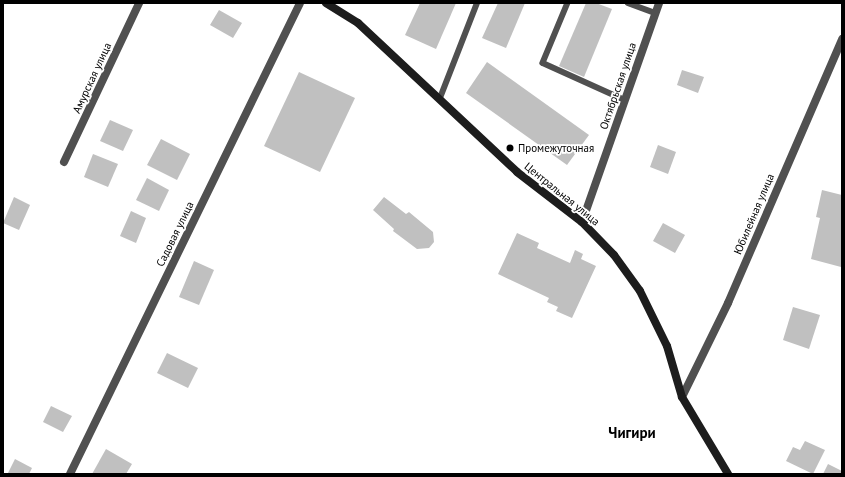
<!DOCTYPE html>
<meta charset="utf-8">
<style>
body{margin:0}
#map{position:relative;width:845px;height:477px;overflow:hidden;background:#fff;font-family:"PT Sans",sans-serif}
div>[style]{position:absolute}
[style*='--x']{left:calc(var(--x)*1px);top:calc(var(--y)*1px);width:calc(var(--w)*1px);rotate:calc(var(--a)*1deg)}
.building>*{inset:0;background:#c0c0c0}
.lane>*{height:5.5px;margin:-2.75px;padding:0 2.75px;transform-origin:2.75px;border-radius:2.75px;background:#505050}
.street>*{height:8px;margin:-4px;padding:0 4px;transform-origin:4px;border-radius:4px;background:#505050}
.secondary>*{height:8px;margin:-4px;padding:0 4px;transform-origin:4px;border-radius:4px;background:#1d1d1d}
.dots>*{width:11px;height:11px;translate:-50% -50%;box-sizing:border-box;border:2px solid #fff;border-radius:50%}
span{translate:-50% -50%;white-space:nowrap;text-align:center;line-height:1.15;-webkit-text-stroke:3.5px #fff;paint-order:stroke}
.street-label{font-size:11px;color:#000}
.poi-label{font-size:11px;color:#000}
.left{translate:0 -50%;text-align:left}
.district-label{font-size:15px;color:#000;font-weight:700}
.frame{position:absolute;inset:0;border:4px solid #000;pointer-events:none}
</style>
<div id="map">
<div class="building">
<div style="clip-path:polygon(420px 3px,456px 3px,436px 49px,405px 35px)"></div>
<div style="clip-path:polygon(498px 3px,525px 3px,506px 48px,482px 38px)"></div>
<div style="clip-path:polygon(586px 3px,596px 3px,612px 9px,584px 77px,559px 66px)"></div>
<div style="clip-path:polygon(219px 10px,242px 23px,233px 38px,210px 25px)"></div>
<div style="clip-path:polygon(487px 62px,589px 135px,567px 165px,466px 93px)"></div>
<div style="clip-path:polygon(682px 70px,704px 77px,698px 93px,677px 85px)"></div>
<div style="clip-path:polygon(299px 72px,355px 98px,320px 172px,264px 146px)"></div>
<div style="clip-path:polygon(110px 120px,133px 130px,123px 151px,100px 141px)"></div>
<div style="clip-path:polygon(161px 139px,190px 154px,177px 180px,147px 165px)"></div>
<div style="clip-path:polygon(658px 145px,676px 152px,668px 174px,650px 167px)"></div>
<div style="clip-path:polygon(93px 154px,118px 164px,108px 187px,84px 177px)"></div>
<div style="clip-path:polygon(147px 178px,169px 190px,159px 211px,136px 200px)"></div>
<div style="clip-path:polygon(822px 190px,842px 195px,841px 267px,811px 259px,820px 218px,816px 217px)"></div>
<div style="clip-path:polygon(14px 197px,30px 205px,19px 230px,3px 223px)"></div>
<div style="clip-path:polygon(384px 197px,406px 214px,409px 212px,433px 232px,434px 242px,429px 248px,417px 249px,393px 231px,394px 229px,373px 210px)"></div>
<div style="clip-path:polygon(131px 211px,146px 218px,136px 243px,120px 236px)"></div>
<div style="clip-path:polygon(663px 223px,685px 235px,675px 253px,653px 241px)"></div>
<div style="clip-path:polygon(517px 233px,539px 243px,537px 248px,570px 263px,575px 250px,583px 254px,581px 259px,596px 266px,572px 318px,556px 311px,558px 307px,547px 302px,549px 298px,498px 274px)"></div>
<div style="clip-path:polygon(194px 261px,214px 270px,199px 305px,179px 297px)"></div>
<div style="clip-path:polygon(793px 307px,820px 315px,809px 349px,783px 340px)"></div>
<div style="clip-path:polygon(167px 353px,198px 368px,188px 388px,157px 373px)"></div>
<div style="clip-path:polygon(51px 406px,72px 416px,63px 432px,43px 422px)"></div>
<div style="clip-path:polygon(805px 441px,825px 450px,813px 474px,786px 461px,793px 447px,800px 450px)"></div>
<div style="clip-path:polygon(106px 449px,132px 464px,126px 474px,92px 474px)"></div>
<div style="clip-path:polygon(15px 459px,32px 468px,29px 474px,8px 473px)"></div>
<div style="clip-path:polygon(828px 464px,842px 471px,842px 474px,823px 474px)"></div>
</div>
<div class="lane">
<div style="--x:568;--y:3;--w:65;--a:112.6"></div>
<div style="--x:543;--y:63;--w:90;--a:24.3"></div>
<div style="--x:628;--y:3;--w:29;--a:20"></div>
<div style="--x:440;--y:98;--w:102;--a:-68.7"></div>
</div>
<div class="street">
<div style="--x:64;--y:162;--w:176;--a:-64.7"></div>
<div style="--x:582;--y:222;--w:232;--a:-70.6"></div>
<div style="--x:682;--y:397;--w:105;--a:-63.9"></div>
<div style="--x:728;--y:303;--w:288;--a:-66.6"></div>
<div style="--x:70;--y:474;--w:524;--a:-63.97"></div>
</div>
<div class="secondary">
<div style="--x:326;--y:3;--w:38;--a:32"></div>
<div style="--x:358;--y:23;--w:218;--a:43.1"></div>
<div style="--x:517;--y:172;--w:82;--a:37.6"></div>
<div style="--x:582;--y:222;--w:46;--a:45.9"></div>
<div style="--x:614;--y:255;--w:44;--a:54.2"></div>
<div style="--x:640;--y:291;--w:61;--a:63.9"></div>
<div style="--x:667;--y:346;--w:53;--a:73.6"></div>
<div style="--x:682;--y:397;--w:90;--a:59.1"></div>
</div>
<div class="dots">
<div style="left:510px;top:148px;background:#000"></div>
</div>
<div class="street-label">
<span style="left:92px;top:78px;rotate:-65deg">Амурская улица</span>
<span style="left:618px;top:86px;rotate:-71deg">Октябрьская улица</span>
<span style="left:562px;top:194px;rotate:39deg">Центральная улица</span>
<span style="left:754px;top:214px;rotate:-67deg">Юбилейная улица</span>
<span style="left:175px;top:234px;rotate:-64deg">Садовая улица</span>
</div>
<div class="poi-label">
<span class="left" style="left:518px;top:148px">Промежуточная</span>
</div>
<div class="district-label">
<span style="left:632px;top:433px">Чигири</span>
</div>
<div class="frame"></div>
</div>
